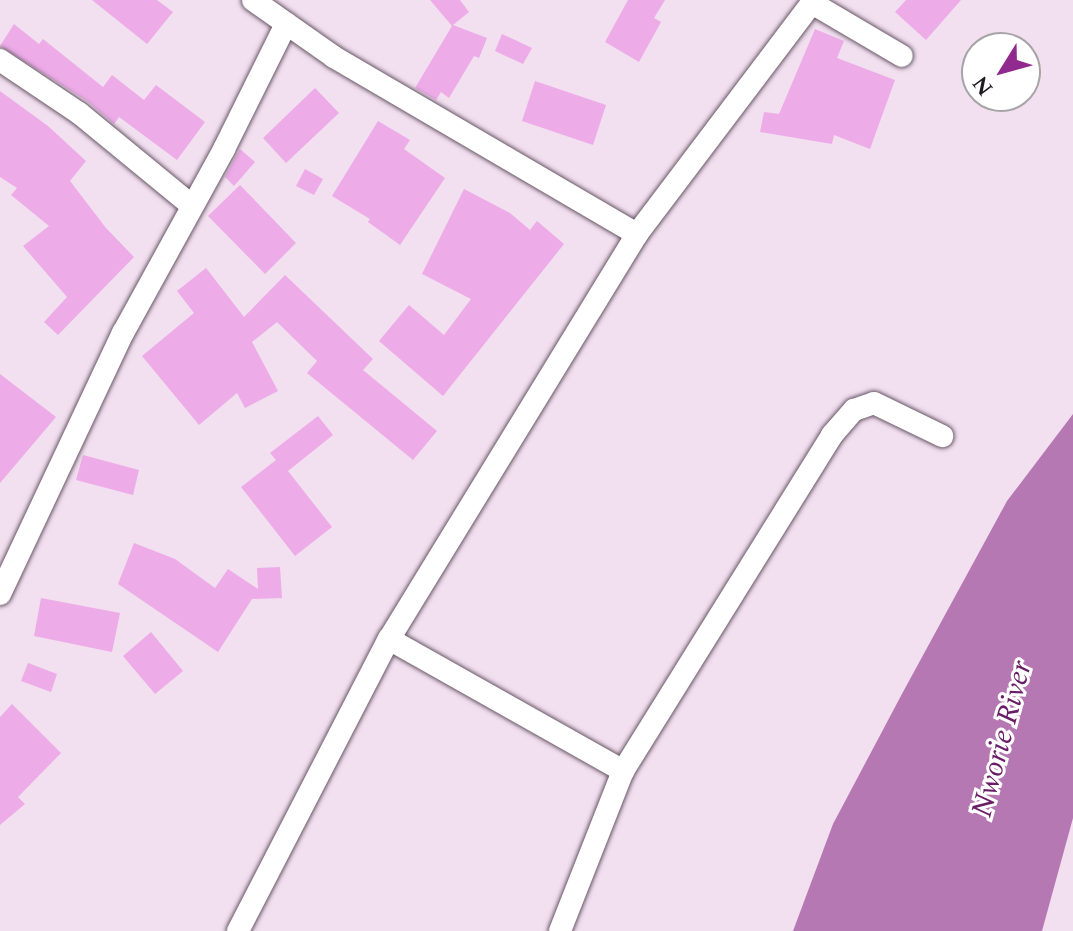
<!DOCTYPE html>
<style>
body{margin:0}
#map{position:relative;width:1073px;height:931px;overflow:hidden;background:#f2dff0;font-family:Spectral,serif}
div>[style]{position:absolute}
[style*='--x']{left:calc(var(--x)*1px);top:calc(var(--y)*1px);width:calc(var(--w)*1px);rotate:calc(var(--a)*1deg)}
.water>*{inset:0;background:#b678b2}
.building>*{inset:0;background:#edace8}
.roads{filter:drop-shadow(0 0 2px #685766) drop-shadow(0 0 2px #685766)}
.minor>*{height:22px;margin:-11px;padding:0 11px;transform-origin:11px;border-radius:11px;background:#fff}
span{translate:-50% -50%;white-space:nowrap;text-align:center;line-height:1.15;-webkit-text-stroke:6px #fff;paint-order:stroke}
.water-label{font-size:30px;color:#681d66;font-style:italic}
.north{position:absolute;left:961px;top:32px;width:80px;height:80px;box-sizing:border-box;background:#fff;border:2px solid #a6a4a6;border-radius:50%;rotate:233deg;font-size:22px;font-weight:700;line-height:32px;text-align:center;color:#211b21}
.north::after{content:'';display:block;margin:auto;width:28px;height:36px;background:#912a8f;clip-path:polygon(50% 0,100% 100%,50% 72%,0 100%)}
</style>
<div id="map">
<div class="water">
<div style="clip-path:polygon(1073px 414px,1073px 818px,1042px 931px,793px 931px,833px 824px,903px 692px,1007px 501px)"></div>
</div>
<div class="building">
<div style="clip-path:polygon(92px 0,157px 0,173px 12px,147px 44px)"></div>
<div style="clip-path:polygon(430px 0,460px 0,469px 12px,453px 25px,487px 38px,479px 58px,474px 56px,449px 98px,441px 92px,436px 100px,415px 88px,452px 26px)"></div>
<div style="clip-path:polygon(628px 0,665px 0,654px 18px,661px 22px,639px 62px,605px 42px)"></div>
<div style="clip-path:polygon(906px 0,961px 0,926px 40px,895px 12px)"></div>
<div style="clip-path:polygon(14px 24px,39px 44px,43px 39px,103px 87px,112px 75px,144px 100px,156px 85px,205px 122px,177px 160px,119px 117px,114px 124px,87px 101px,0 46px)"></div>
<div style="clip-path:polygon(815px 29px,844px 41px,837px 58px,895px 80px,870px 149px,834px 135px,832px 144px,760px 132px,764px 112px,779px 114px)"></div>
<div style="clip-path:polygon(502px 34px,532px 48px,523px 64px,495px 51px)"></div>
<div style="clip-path:polygon(535px 81px,606px 105px,593px 145px,522px 121px)"></div>
<div style="clip-path:polygon(315px 88px,339px 113px,286px 163px,263px 138px)"></div>
<div style="clip-path:polygon(0 91px,48px 126px,86px 161px,70px 181px,106px 228px,134px 257px,58px 335px,44px 322px,67px 297px,23px 246px,49px 226px,11px 195px,17px 188px,0 177px)"></div>
<div style="clip-path:polygon(378px 121px,410px 140px,404px 149px,445px 178px,400px 245px,368px 222px,370px 219px,332px 196px)"></div>
<div style="clip-path:polygon(240px 149px,255px 162px,234px 186px,225px 177px)"></div>
<div style="clip-path:polygon(305px 169px,323px 179px,314px 195px,296px 186px)"></div>
<div style="clip-path:polygon(240px 185px,296px 243px,265px 274px,208px 216px)"></div>
<div style="clip-path:polygon(464px 189px,510px 213px,530px 230px,537px 221px,564px 244px,443px 396px,379px 341px,409px 305px,444px 335px,471px 299px,422px 274px)"></div>
<div style="clip-path:polygon(206px 268px,244px 317px,285px 275px,373px 359px,363px 370px,437px 431px,413px 460px,307px 373px,317px 361px,277px 322px,252px 342px,278px 391px,245px 408px,237px 393px,199px 425px,142px 356px,194px 313px,177px 291px)"></div>
<div style="clip-path:polygon(0 374px,56px 417px,0 483px)"></div>
<div style="clip-path:polygon(318px 416px,333px 435px,288px 471px,332px 527px,295px 556px,241px 487px,276px 460px,270px 453px)"></div>
<div style="clip-path:polygon(83px 455px,139px 470px,133px 495px,76px 480px)"></div>
<div style="clip-path:polygon(134px 543px,175px 559px,215px 588px,228px 569px,258px 589px,257px 568px,280px 567px,282px 598px,252px 599px,218px 652px,118px 584px)"></div>
<div style="clip-path:polygon(41px 598px,120px 613px,112px 652px,34px 636px)"></div>
<div style="clip-path:polygon(151px 632px,183px 671px,155px 694px,123px 656px)"></div>
<div style="clip-path:polygon(28px 663px,57px 674px,51px 692px,21px 681px)"></div>
<div style="clip-path:polygon(12px 704px,61px 753px,18px 797px,25px 804px,0 825px,0 717px)"></div>
</div>
<div class="roads">
<div class="minor">
<div style="--x:253;--y:0;--w:99;--a:35.1"></div>
<div style="--x:334;--y:57;--w:351;--a:30.3"></div>
<div style="--x:812;--y:3;--w:104;--a:30.5"></div>
<div style="--x:0;--y:60;--w:95;--a:33.9"></div>
<div style="--x:79;--y:113;--w:145;--a:39.4"></div>
<div style="--x:0;--y:594;--w:289;--a:-64.8"></div>
<div style="--x:123;--y:333;--w:210;--a:-61.2"></div>
<div style="--x:224;--y:149;--w:140;--a:-63.6"></div>
<div style="--x:389;--y:639;--w:269;--a:29.4"></div>
<div style="--x:623;--y:771;--w:172;--a:111.5"></div>
<div style="--x:623;--y:771;--w:396;--a:-58.1"></div>
<div style="--x:832;--y:435;--w:33;--a:-49"></div>
<div style="--x:854;--y:410;--w:21;--a:-19"></div>
<div style="--x:874;--y:403;--w:76;--a:25.9"></div>
<div style="--x:238;--y:931;--w:329;--a:-62.7"></div>
<div style="--x:389;--y:639;--w:475;--a:-58.5"></div>
<div style="--x:637;--y:234;--w:293;--a:-52.9"></div>
</div>
</div>
<div class="water-label">
<span style="left:1002px;top:739px;rotate:-75deg">Nworie River</span>
</div>
<div class="north">N</div>
</div>
